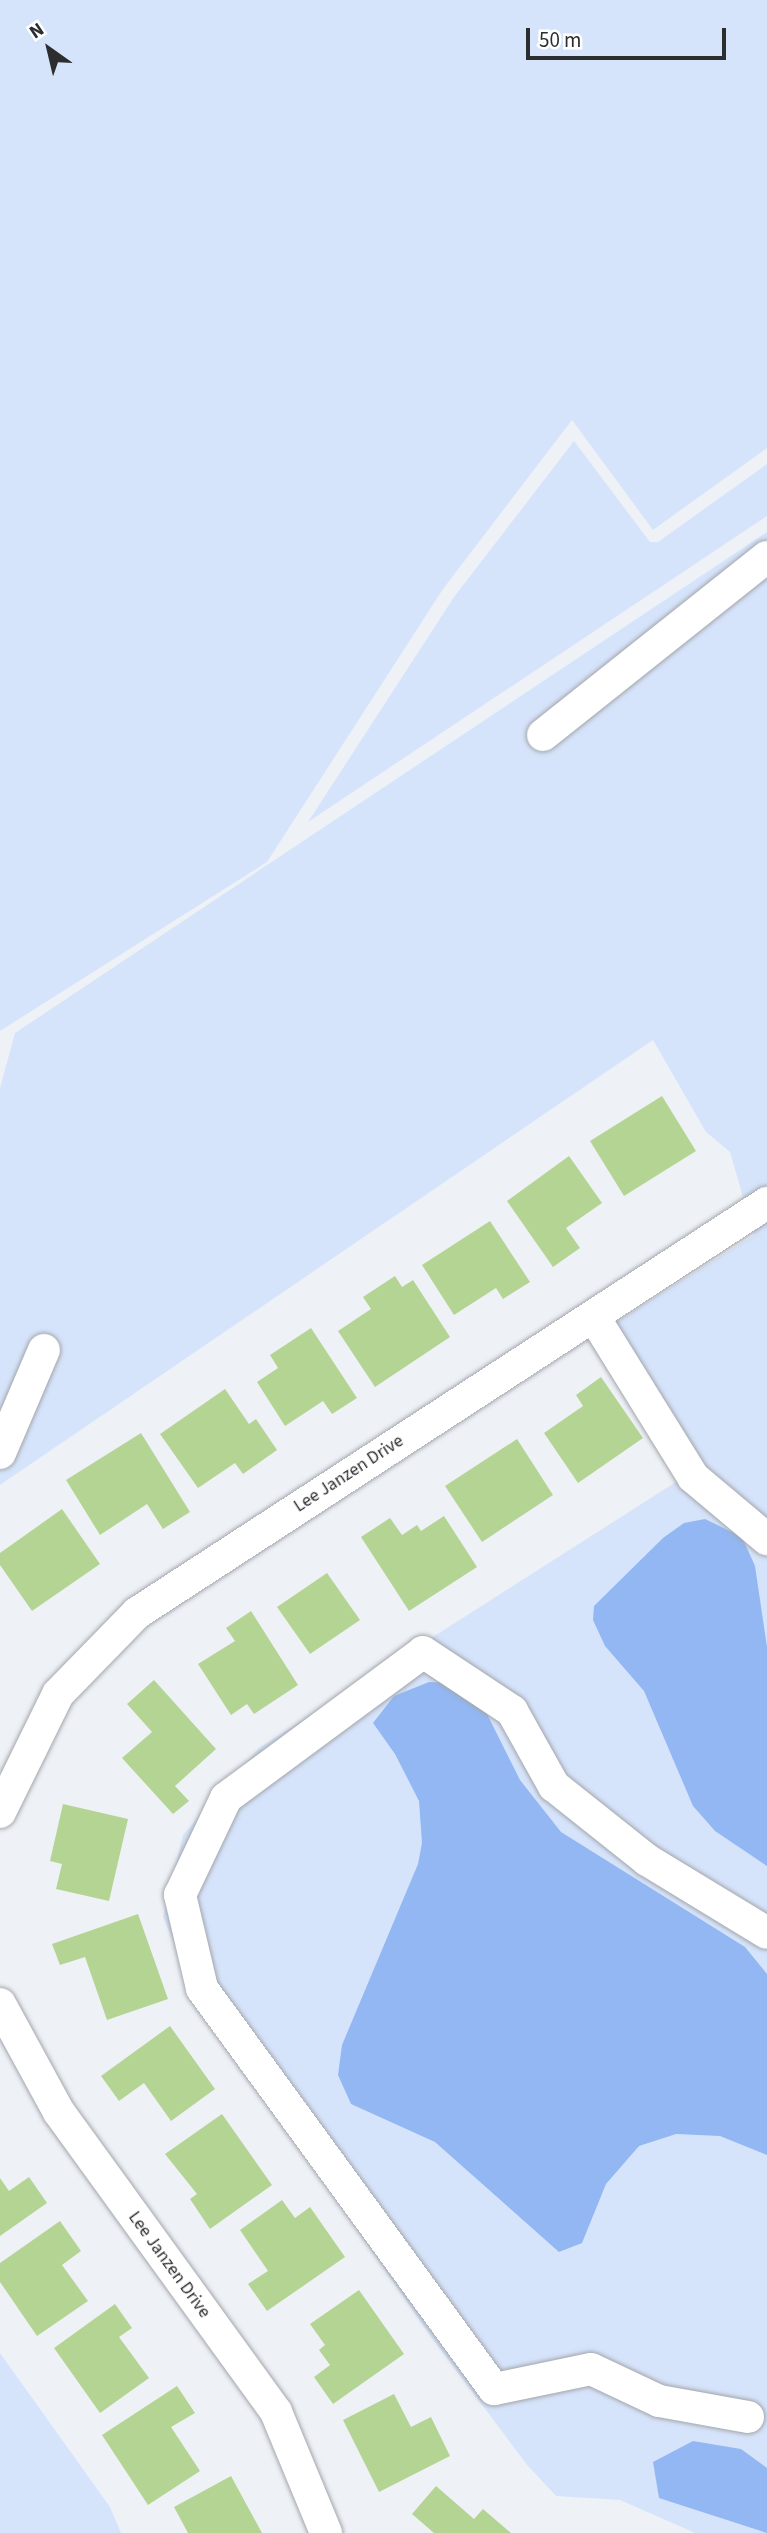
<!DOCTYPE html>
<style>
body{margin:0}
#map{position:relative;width:767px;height:2533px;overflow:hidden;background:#eef2f7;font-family:"Source Sans 3",sans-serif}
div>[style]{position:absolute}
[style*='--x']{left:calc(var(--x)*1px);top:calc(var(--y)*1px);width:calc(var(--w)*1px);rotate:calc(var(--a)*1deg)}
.green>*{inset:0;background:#d6e4fb}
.water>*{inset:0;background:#93b7f2}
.building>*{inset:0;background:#b4d494}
.roads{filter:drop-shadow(0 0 2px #a3a6ac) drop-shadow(0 0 2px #a3a6ac)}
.minor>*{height:32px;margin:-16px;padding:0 16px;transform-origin:16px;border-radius:16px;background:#fff}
span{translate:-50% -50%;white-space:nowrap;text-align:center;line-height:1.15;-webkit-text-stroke:5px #fff;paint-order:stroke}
.street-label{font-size:18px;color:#2c2d2f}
.north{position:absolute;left:14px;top:14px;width:70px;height:70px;-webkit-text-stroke:5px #fff;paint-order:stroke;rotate:326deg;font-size:19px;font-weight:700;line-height:28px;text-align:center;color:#2c2d2f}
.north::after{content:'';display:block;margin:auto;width:24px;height:32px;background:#2c2d2f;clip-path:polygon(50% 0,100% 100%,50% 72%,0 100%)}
.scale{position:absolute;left:526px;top:28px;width:200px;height:32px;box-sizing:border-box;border:4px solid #2c2d2f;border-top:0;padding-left:9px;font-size:21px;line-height:24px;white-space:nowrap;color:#2c2d2f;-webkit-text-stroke:5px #fff;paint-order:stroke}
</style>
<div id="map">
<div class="green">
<div style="clip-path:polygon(0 0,767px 0,767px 448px,653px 530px,572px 420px,443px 589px,267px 862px,0 1031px)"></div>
<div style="clip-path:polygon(574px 441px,650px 542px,658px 542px,767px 464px,767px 516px,308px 822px,454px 597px)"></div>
<div style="clip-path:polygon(767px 532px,767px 2533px,695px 2533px,620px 2500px,556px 2496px,528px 2466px,431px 2337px,196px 1994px,163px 1917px,183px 1835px,259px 1748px,679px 1480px,588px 1340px,754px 1235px,730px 1152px,706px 1132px,653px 1040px,0 1485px,0 1088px,15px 1033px)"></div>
<div style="clip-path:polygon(0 2353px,110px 2507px,121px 2533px,0 2533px)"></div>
</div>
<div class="water">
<div style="clip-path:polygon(705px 1519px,742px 1537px,755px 1566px,767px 1647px,767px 1866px,715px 1831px,693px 1806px,644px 1691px,605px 1646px,593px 1620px,594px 1606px,663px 1538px,684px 1523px)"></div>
<div style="clip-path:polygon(429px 1682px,453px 1683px,481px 1702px,520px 1780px,561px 1832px,745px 1947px,767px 1974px,767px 2155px,720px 2136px,676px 2134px,639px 2146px,606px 2184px,582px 2243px,559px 2252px,435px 2142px,351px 2104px,338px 2075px,342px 2045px,418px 1864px,422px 1843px,419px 1801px,395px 1754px,373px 1723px,394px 1696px)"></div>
<div style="clip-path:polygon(693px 2441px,741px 2449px,767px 2468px,767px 2533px,659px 2498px,653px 2462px)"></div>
</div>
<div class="building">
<div style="clip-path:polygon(662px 1096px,696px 1151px,624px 1196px,590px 1141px)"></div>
<div style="clip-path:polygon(569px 1156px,602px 1203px,566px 1228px,580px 1248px,553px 1267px,507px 1201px)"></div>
<div style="clip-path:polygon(490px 1221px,530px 1282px,503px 1299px,496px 1288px,454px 1315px,422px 1265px)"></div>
<div style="clip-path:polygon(395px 1276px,402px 1287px,413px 1280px,450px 1337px,375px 1387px,338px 1331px,371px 1309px,363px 1297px)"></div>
<div style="clip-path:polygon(311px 1328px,357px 1398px,332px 1414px,323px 1401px,285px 1426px,257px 1382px,278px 1368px,270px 1355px)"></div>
<div style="clip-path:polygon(601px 1377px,643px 1438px,578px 1483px,544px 1433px,583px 1406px,576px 1395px)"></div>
<div style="clip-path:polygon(225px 1389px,249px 1424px,256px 1419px,277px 1450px,243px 1474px,235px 1463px,198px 1488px,160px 1434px)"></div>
<div style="clip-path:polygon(141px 1433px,190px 1512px,163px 1529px,147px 1504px,100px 1535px,66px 1480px)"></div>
<div style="clip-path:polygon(517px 1439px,553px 1495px,482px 1542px,445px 1486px)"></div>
<div style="clip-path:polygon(62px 1509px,100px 1564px,32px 1611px,0 1565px,0 1553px)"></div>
<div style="clip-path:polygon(444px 1516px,477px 1567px,409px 1611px,361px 1537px,390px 1518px,402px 1535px,417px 1525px,421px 1531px)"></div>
<div style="clip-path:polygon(327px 1573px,360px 1620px,310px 1654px,277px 1607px)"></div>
<div style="clip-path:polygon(251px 1611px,298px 1685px,254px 1714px,247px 1704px,231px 1715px,198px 1664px,235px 1641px,226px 1628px)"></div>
<div style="clip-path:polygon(154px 1680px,216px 1749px,175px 1786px,189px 1801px,173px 1814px,122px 1758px,152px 1732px,127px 1704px)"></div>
<div style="clip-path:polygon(63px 1804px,128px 1819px,109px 1901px,56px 1889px,62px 1864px,50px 1861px)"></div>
<div style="clip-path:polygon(138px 1914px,168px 1999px,107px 2020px,85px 1957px,60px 1965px,52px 1944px)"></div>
<div style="clip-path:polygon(170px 2026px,215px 2089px,171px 2121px,144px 2083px,119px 2101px,101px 2076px)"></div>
<div style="clip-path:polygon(222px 2114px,272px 2185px,210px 2229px,190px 2199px,197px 2194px,165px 2154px)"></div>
<div style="clip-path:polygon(29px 2177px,47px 2203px,0 2236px,0 2178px,9px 2191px)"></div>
<div style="clip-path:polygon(282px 2200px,295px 2218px,310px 2207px,345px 2257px,267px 2311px,248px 2284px,268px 2271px,240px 2230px)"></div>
<div style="clip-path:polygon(60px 2221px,81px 2251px,62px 2265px,88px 2301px,37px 2336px,0 2282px,0 2263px)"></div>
<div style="clip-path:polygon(359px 2290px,404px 2354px,333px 2404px,314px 2377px,330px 2365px,319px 2350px,325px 2345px,310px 2324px)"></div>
<div style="clip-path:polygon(115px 2304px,132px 2328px,119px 2337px,149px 2378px,100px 2413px,54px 2348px)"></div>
<div style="clip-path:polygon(177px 2386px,195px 2413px,171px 2427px,200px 2471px,148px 2505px,102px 2435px)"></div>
<div style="clip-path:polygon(394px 2394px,411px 2427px,431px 2417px,450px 2456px,379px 2492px,343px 2420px)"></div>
<div style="clip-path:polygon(231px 2476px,262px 2533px,188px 2533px,174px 2507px)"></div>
<div style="clip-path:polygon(436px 2486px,474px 2519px,483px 2509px,511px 2533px,434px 2533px,412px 2514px)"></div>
</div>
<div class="roads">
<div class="minor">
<div style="--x:543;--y:735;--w:286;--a:-38.5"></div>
<div style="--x:597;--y:1322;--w:182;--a:58.2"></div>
<div style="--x:693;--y:1477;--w:97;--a:40"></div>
<div style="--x:0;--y:1453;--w:112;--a:-66.9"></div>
<div style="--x:0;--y:1812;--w:131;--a:-63.8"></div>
<div style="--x:58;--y:1694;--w:113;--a:-45.7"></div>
<div style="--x:137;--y:1613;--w:752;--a:-33.06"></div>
<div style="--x:0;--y:2004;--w:123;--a:61.4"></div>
<div style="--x:59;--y:2112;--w:370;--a:54.1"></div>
<div style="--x:276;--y:2412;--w:131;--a:67.5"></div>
<div style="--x:748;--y:2417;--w:90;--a:-169.8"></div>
<div style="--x:659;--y:2401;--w:75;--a:-154.8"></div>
<div style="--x:591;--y:2369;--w:99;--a:168.3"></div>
<div style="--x:494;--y:2389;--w:496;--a:-126.1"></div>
<div style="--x:202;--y:1988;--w:96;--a:-103.3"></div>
<div style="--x:180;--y:1895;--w:107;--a:-64.6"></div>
<div style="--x:226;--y:1798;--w:245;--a:-36.5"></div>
<div style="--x:423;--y:1652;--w:107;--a:33.5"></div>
<div style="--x:512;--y:1711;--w:86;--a:60.8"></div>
<div style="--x:554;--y:1786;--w:119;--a:38.5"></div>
<div style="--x:647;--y:1860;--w:140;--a:31.3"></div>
</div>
</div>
<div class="street-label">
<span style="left:349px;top:1474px;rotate:-33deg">Lee Janzen Drive</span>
<span style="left:169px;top:2265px;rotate:54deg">Lee Janzen Drive</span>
</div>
<div class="north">N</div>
<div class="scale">50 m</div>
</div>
